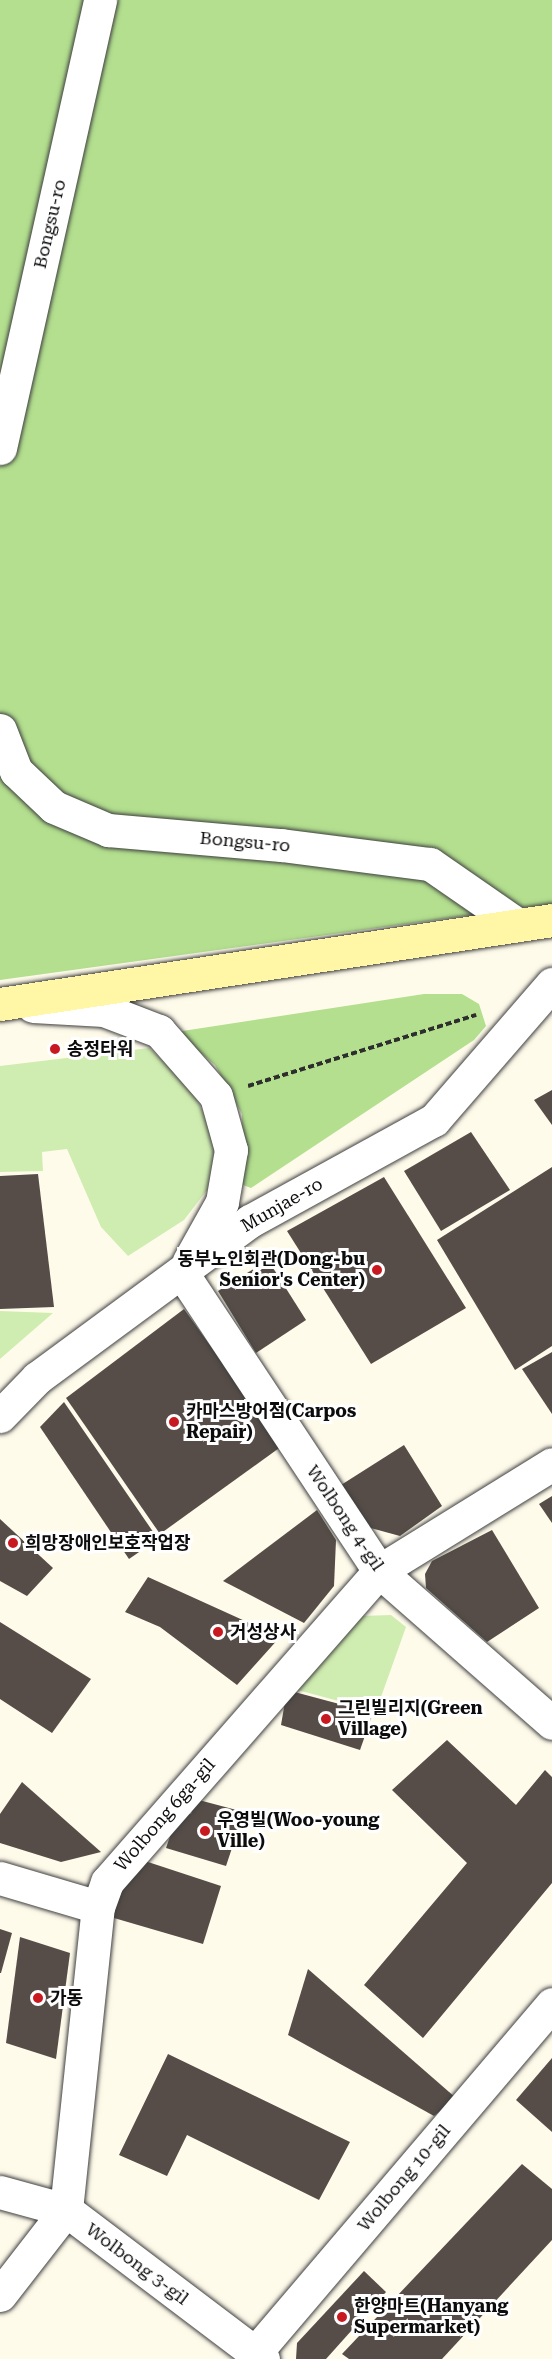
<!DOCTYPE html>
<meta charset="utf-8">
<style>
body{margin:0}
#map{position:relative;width:552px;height:2359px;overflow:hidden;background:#fffbeb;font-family:"Roboto Serif","Noto Sans KR",serif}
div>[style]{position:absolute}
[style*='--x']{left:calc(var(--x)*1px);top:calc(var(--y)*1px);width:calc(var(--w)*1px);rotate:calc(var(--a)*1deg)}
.green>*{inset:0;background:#d0edb1}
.forest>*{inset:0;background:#b3df8f}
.building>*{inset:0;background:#564d48}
.path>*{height:4px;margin-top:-2px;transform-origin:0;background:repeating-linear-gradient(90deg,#2e2e2e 0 6px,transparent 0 9px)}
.roads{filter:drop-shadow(0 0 2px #3f3f3f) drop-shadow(0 0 2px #3f3f3f)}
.minor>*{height:33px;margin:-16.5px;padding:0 16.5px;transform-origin:16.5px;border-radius:16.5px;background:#fff}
.tertiary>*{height:33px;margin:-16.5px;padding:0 16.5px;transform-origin:16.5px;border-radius:16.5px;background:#fff}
.secondary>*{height:33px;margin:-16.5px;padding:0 16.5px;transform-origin:16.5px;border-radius:16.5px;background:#fff6a6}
.dots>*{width:16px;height:16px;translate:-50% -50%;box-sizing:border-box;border:3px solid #fff;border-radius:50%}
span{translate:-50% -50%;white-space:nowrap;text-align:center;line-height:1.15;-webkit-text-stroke:6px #fff;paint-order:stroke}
.street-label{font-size:18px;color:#0c0c0c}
.poi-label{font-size:18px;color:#0c0c0c;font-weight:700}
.left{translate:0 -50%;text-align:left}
.right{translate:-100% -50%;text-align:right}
</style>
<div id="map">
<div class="green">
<div style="clip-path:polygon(149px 1048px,192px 1089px,218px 1144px,214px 1181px,184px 1220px,128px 1256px,101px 1227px,67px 1149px,42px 1152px,43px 1171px,0 1172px,0 1066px)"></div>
<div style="clip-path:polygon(0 1311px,53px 1313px,0 1359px)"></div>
<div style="clip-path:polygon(391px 1615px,406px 1627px,376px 1711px,290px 1688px,361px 1616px)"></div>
</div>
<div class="forest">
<div style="clip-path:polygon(0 0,552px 0,552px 904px,0 980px)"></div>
<div style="clip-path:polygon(424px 994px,462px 994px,479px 1004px,486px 1026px,474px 1040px,251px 1188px,243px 1185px,242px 1114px,215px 1065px,176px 1032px)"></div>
</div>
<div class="building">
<div style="clip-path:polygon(552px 1090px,552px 1125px,534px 1100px)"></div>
<div style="clip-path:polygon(471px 1132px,510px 1190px,441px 1231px,404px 1171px)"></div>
<div style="clip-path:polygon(552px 1167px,552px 1346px,515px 1370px,437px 1240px)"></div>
<div style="clip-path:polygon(38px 1174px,54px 1307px,0 1309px,0 1176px)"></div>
<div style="clip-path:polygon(384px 1177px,466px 1308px,371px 1364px,287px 1231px)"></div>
<div style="clip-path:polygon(268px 1260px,306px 1320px,256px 1353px,218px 1291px)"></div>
<div style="clip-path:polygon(184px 1309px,282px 1446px,160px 1534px,66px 1398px)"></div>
<div style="clip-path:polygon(552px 1352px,552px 1414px,522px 1369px)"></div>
<div style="clip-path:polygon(64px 1402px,158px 1539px,129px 1559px,40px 1427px)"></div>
<div style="clip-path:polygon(404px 1445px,442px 1506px,400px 1536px,367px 1527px,341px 1485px)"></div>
<div style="clip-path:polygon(552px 1496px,552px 1523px,539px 1504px)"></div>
<div style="clip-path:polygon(317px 1510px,336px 1540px,334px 1586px,304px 1623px,223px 1581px)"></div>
<div style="clip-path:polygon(0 1519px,53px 1568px,27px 1596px,0 1581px)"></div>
<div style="clip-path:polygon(492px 1530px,539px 1608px,487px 1642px,426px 1588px,425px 1574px,432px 1561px)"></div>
<div style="clip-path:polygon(148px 1577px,280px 1637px,237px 1685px,160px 1627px,125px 1612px)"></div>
<div style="clip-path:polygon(0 1622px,91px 1679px,52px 1733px,0 1699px)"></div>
<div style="clip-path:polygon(287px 1690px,373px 1713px,360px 1750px,281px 1725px)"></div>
<div style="clip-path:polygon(447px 1740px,516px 1805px,545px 1770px,552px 1777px,552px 1883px,423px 2038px,364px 1985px,467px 1863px,392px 1790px)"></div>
<div style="clip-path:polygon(22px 1782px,101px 1852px,61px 1862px,0 1843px,0 1814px)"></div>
<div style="clip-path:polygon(195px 1799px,244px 1812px,226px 1866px,166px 1848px,179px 1810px,191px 1814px)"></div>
<div style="clip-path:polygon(145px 1861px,221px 1886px,203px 1944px,114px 1918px,110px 1906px,116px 1891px)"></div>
<div style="clip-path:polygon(0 1929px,12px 1933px,1px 1973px,0 1973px)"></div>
<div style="clip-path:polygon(20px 1937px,70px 1953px,56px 2059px,6px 2043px)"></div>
<div style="clip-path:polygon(308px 1969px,456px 2098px,434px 2116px,288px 2035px)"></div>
<div style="clip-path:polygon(168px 2054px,350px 2142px,319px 2200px,187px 2135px,167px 2176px,119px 2155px)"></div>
<div style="clip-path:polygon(552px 2058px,552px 2132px,516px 2100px)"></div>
<div style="clip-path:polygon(522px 2164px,552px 2189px,552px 2240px,442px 2359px,349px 2359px,342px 2354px)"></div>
<div style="clip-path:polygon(364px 2271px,386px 2292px,326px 2359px,296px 2359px,297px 2343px)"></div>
</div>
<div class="path">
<div style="--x:248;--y:1086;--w:239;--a:-17.3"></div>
</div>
<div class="roads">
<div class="minor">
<div style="--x:0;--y:448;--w:459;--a:-77.4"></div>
<div style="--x:0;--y:730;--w:44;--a:68.7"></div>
<div style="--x:16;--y:771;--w:52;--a:43.5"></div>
<div style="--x:54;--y:807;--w:59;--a:23.1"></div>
<div style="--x:108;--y:830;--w:174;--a:5"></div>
<div style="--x:281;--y:845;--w:150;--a:7.3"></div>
<div style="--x:430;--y:864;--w:107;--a:34.7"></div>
<div style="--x:182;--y:1273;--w:357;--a:56.5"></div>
<div style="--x:379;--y:1571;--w:230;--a:41.3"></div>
<div style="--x:0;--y:1878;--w:102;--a:16.5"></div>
<div style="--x:0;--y:2192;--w:68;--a:15.3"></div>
<div style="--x:66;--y:2210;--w:247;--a:37.1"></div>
<div style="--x:0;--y:2295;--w:108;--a:-52.2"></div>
<div style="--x:66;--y:2210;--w:305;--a:-84"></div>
<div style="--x:98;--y:1907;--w:27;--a:-70"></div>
<div style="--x:107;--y:1882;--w:413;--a:-48.8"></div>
<div style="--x:379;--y:1571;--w:203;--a:-31.7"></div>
<div style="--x:255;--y:2353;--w:458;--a:-49.6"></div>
</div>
<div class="tertiary">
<div style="--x:33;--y:1006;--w:71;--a:3.2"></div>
<div style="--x:104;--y:1010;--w:59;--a:20.9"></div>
<div style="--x:159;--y:1031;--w:86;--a:48.8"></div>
<div style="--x:216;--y:1096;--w:56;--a:74.5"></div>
<div style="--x:231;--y:1150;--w:53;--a:99.8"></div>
<div style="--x:222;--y:1202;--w:68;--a:119.2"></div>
<div style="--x:0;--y:1416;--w:53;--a:-45.8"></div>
<div style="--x:37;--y:1378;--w:265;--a:-36.4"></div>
<div style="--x:250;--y:1221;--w:210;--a:-28.8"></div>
<div style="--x:434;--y:1120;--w:180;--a:-49.1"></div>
</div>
<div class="secondary">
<div style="--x:0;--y:1004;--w:558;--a:-8.65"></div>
</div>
</div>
<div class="dots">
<div style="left:55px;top:1049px;background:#c81820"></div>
<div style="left:377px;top:1270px;background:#c81820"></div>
<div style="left:174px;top:1422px;background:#c81820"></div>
<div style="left:13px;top:1543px;background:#c81820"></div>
<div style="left:218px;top:1632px;background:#c81820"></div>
<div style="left:326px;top:1719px;background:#c81820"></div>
<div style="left:205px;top:1831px;background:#c81820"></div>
<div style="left:38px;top:1998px;background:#c81820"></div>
<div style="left:342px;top:2317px;background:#c81820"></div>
</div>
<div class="street-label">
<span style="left:50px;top:224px;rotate:-77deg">Bongsu-ro</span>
<span style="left:245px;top:842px;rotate:5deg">Bongsu-ro</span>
<span style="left:282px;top:1205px;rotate:-30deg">Munjae-ro</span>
<span style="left:345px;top:1518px;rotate:56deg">Wolbong 4-gil</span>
<span style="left:165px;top:1815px;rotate:-49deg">Wolbong 6ga-gil</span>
<span style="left:404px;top:2178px;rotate:-50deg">Wolbong 10-gil</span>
<span style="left:137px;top:2264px;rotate:37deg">Wolbong 3-gil</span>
</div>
<div class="poi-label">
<span class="left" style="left:67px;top:1049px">송정타워</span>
<span class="right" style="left:365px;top:1270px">동부노인회관(Dong-bu<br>Senior's Center)</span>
<span class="left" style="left:186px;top:1422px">카마스방어점(Carpos<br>Repair)</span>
<span class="left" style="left:25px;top:1543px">희망장애인보호작업장</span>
<span class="left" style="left:230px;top:1632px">거성상사</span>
<span class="left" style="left:338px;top:1719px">그린빌리지(Green<br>Village)</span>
<span class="left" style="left:217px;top:1831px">우영빌(Woo-young<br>Ville)</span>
<span class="left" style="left:50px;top:1998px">가동</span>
<span class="left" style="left:354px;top:2317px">한양마트(Hanyang<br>Supermarket)</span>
</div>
</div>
